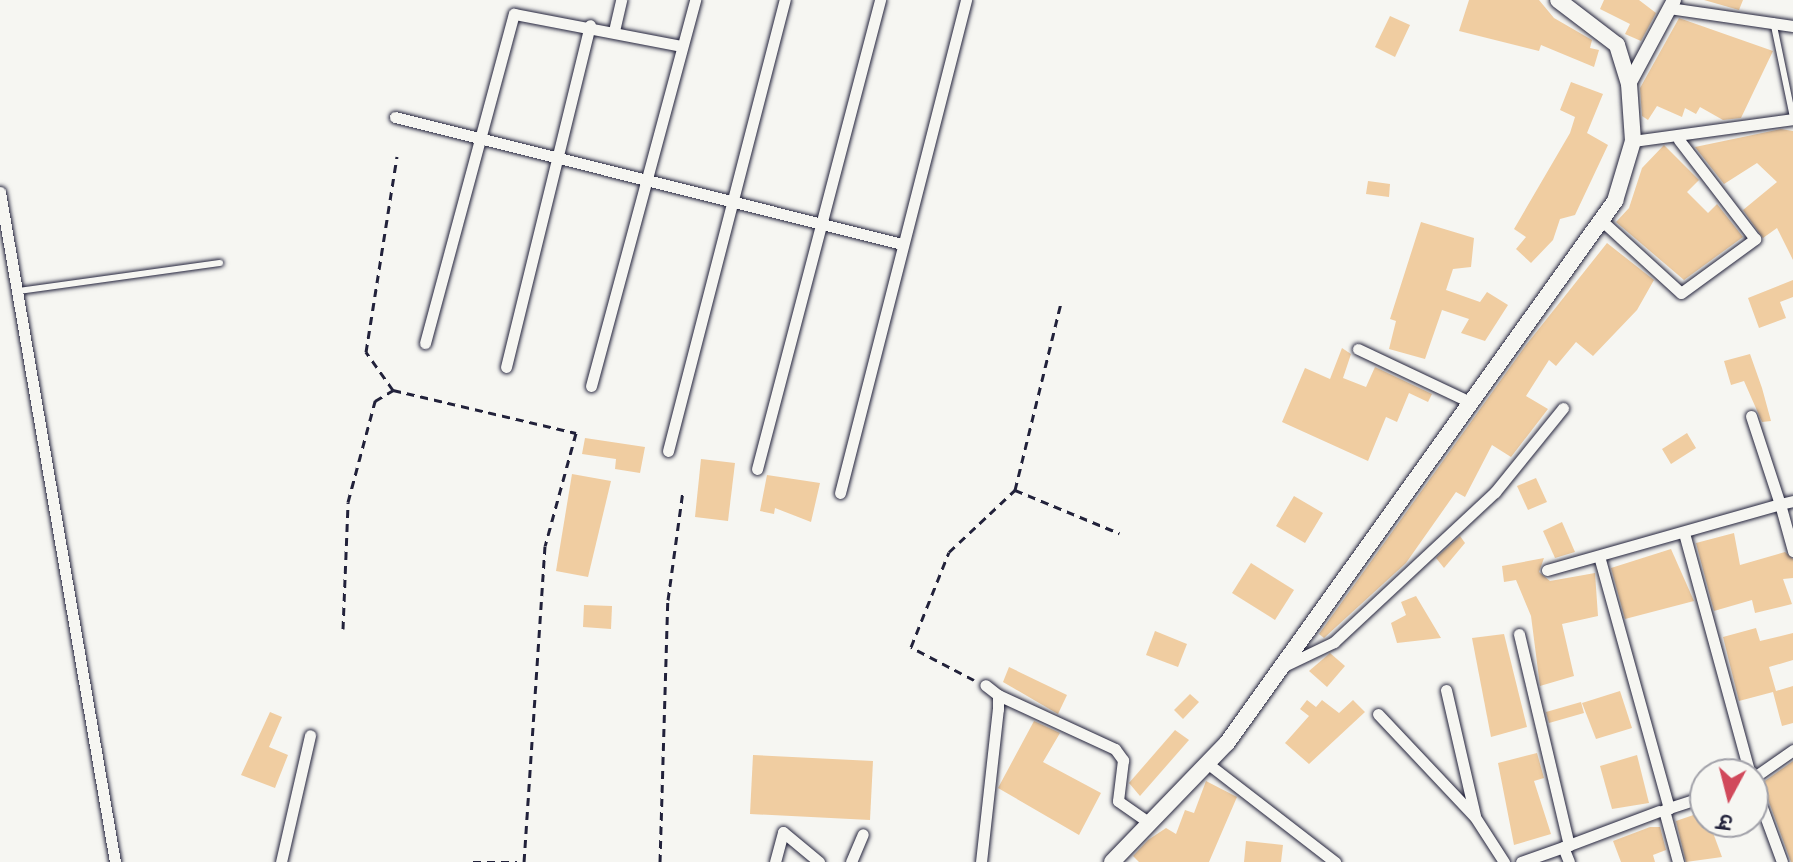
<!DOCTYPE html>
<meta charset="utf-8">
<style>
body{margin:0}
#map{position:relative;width:1793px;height:862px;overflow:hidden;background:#f6f6f2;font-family:Kalam,"Playpen Sans Deva",sans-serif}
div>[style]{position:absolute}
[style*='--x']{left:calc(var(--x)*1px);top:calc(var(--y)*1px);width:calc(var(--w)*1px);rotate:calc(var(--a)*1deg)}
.building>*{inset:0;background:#f0cda1}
.path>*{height:3px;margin-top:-1.5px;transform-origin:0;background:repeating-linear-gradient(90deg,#22223b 0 8px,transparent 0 14px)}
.roads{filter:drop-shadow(0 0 2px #22223b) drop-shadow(0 0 2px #22223b)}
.service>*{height:6px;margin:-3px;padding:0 3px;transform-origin:3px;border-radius:3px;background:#f6f6f2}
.minor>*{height:11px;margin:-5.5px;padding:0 5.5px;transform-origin:5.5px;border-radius:5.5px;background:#f6f6f2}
.tertiary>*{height:14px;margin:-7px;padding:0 7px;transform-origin:7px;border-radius:7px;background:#f6f6f2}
.secondary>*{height:16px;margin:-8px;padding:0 8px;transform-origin:8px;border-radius:8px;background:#f6f6f2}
span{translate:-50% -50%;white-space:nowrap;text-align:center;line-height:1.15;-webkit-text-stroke:7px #f6f6f2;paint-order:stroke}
.north{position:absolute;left:1689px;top:758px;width:80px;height:80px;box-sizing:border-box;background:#f6f6f2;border:2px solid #a1a1a9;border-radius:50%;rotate:187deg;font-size:22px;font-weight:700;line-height:32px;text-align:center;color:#22223b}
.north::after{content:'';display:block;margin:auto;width:28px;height:36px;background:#d1495b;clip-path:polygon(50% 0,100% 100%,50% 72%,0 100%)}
</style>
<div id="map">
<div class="building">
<div style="clip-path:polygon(1469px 0,1539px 0,1554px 18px,1592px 40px,1590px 48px,1599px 50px,1594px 67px,1541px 45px,1539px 51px,1459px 31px)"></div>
<div style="clip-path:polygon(1604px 0,1639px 0,1656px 13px,1641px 41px,1625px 34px,1630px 24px,1600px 9px)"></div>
<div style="clip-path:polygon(1704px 0,1743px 0,1739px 10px)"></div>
<div style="clip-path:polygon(1390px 16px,1410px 25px,1395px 57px,1375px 47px)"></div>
<div style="clip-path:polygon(1679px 18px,1773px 51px,1741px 118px,1723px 120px,1700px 107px,1696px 114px,1685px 108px,1682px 117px,1657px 106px,1648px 120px,1642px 116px,1640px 88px)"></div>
<div style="clip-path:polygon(1571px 82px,1603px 94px,1587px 133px,1608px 145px,1575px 215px,1560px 219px,1553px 240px,1531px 263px,1516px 249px,1526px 237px,1514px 229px,1570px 133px,1575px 117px,1560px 110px)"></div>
<div style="clip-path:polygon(1781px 129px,1793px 131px,1793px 260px,1777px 228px,1763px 238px,1743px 210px,1777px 182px,1757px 163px,1724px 184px,1695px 147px)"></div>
<div style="clip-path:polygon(1664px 145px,1699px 180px,1687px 192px,1708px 213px,1717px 204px,1743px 237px,1684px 280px,1616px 222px,1629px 208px,1642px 168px)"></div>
<div style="clip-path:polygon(1368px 181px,1390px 184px,1389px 197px,1366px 194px)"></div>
<div style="clip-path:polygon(1421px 222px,1474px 238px,1471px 267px,1453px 269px,1446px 290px,1480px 302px,1487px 292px,1508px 305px,1485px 341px,1461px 333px,1469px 319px,1442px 310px,1425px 359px,1389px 349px,1396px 321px,1390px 319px)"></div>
<div style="clip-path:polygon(1607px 243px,1654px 280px,1637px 310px,1593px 356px,1576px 342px,1556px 366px,1549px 360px,1526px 396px,1548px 409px,1511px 457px,1492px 445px,1465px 497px,1456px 492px,1406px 563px,1324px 638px,1319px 634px,1526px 345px)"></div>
<div style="clip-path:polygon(1793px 280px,1793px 297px,1780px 302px,1786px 318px,1759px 328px,1748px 298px)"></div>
<div style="clip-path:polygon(1342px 348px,1351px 354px,1343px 378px,1366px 387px,1375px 367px,1432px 394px,1428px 402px,1409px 393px,1397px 422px,1386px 417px,1368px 461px,1282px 422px,1305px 368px,1330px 379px)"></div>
<div style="clip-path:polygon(1750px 354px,1762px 388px,1771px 421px,1762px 422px,1744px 381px,1731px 385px,1724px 361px)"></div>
<div style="clip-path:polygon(1687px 433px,1696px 448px,1671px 464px,1662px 449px)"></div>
<div style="clip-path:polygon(585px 438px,645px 447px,640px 473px,615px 469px,616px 459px,582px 454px)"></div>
<div style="clip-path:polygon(701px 459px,735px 463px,728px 521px,695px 517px)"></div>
<div style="clip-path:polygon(572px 474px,611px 481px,588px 577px,556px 571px)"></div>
<div style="clip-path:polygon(767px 475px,820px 483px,811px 522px,775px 508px,774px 514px,760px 511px)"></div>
<div style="clip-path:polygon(1536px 478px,1547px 502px,1528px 510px,1517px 486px)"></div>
<div style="clip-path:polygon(1294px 496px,1323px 513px,1305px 543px,1276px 526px)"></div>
<div style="clip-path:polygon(1562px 522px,1575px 552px,1555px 558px,1543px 531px)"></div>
<div style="clip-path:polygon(1734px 533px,1740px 565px,1785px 552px,1793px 559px,1793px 578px,1783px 579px,1792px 604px,1755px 613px,1752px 600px,1714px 611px,1696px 543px)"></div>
<div style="clip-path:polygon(1460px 536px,1465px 543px,1444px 568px,1436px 558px)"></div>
<div style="clip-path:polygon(1671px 549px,1694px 601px,1625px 619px,1611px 568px)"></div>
<div style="clip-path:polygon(1544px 558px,1539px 572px,1550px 581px,1595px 573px,1598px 616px,1562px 624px,1574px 676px,1540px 686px,1531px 616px,1516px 580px,1504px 582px,1502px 566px)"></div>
<div style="clip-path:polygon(1251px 563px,1294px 590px,1275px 620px,1232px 593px)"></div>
<div style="clip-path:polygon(1416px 596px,1441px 638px,1397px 643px,1391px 623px,1406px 615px,1401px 602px)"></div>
<div style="clip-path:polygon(584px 605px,612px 606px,611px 629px,583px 627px)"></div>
<div style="clip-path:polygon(1756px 628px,1760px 641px,1793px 633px,1793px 660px,1769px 667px,1776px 691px,1793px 686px,1793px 723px,1782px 726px,1773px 692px,1739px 701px,1723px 637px)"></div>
<div style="clip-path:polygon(1155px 631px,1187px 644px,1178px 667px,1146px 655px)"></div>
<div style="clip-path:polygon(1504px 634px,1527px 727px,1491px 737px,1472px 638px)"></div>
<div style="clip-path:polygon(1330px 653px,1345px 666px,1327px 687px,1309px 671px)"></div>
<div style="clip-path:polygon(1009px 667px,1067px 695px,1058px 714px,1003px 682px)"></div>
<div style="clip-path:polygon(1620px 691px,1632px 728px,1596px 739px,1582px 703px)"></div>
<div style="clip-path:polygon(1190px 694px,1199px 702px,1183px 719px,1174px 710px)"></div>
<div style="clip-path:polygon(1307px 700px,1316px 707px,1322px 700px,1339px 713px,1353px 700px,1365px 712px,1309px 764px,1285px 743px,1309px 716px,1300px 709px)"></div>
<div style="clip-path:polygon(1581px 702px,1584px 713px,1549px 723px,1546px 712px)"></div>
<div style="clip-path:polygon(270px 712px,282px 717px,269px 747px,288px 755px,275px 788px,241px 775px)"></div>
<div style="clip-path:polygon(1034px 721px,1060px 733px,1043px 762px,1101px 793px,1079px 835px,998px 788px)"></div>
<div style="clip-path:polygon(1175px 730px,1189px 740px,1140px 796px,1129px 783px)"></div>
<div style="clip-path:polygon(1537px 753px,1544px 778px,1534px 781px,1551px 834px,1514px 845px,1498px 763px)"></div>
<div style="clip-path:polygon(753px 755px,873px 761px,870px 820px,750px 814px)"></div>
<div style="clip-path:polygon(1637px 755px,1649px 803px,1612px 809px,1600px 766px)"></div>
<div style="clip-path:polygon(1793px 761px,1793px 862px,1791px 862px,1762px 783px)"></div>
<div style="clip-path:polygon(1206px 781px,1237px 797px,1209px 862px,1139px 862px,1133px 856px,1148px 840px,1166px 828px,1176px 834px,1185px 810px,1194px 813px)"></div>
<div style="clip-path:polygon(1705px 811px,1722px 857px,1686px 862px,1676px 821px)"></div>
<div style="clip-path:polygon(1650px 827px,1660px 827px,1666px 850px,1653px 855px,1655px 862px,1621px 862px,1613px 841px)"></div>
<div style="clip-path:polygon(1246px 841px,1283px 845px,1281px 862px,1244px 862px)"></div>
</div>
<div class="path">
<div style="--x:393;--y:390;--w:47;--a:-125.4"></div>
<div style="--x:366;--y:352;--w:198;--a:-81"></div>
<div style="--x:1015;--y:490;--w:113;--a:22.5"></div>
<div style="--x:343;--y:629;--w:127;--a:-87.7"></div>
<div style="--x:348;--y:502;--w:105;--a:-75"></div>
<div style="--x:375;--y:401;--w:21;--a:-31"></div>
<div style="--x:393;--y:390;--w:188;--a:13.2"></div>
<div style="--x:576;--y:433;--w:117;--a:105.3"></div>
<div style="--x:545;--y:546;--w:317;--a:93.8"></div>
<div style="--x:974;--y:680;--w:71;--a:-152.4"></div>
<div style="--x:911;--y:647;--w:102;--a:-68.2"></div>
<div style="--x:949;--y:552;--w:91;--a:-43.2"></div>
<div style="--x:1015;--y:490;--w:193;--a:-76.2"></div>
<div style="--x:473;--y:862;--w:44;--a:0"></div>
<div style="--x:660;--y:862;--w:262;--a:-88.3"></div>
<div style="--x:668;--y:600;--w:110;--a:-82.2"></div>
</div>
<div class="roads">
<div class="service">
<div style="--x:1773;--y:21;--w:99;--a:78.3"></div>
<div style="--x:18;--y:291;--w:204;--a:-7.9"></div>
</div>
<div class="minor">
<div style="--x:1669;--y:8;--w:125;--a:8.3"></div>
<div style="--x:614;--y:31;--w:32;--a:-77"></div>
<div style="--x:395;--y:117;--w:523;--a:14.06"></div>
<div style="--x:1633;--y:141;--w:162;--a:-7.8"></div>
<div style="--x:0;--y:192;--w:680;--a:80.26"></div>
<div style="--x:1601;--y:220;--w:108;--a:42.4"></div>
<div style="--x:1681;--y:293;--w:92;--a:-36.1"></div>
<div style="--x:1755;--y:239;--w:125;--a:-127.5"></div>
<div style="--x:425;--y:343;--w:341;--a:-74.9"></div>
<div style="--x:514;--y:14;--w:171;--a:10.8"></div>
<div style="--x:1358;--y:349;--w:126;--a:25.3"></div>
<div style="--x:506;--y:367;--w:352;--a:-76.2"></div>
<div style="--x:591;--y:386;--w:400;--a:-74.9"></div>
<div style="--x:1751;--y:416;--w:93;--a:71.8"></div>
<div style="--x:1780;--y:504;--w:13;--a:-13"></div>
<div style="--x:668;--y:451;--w:466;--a:-75.5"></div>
<div style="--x:757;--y:469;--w:485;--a:-75.3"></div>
<div style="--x:840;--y:493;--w:509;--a:-75.66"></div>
<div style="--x:1684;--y:533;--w:250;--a:74.7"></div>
<div style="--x:1599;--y:556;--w:262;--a:74.5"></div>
<div style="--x:1669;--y:808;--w:38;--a:-18"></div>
<div style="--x:1547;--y:570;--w:242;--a:-15.8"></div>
<div style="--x:1780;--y:504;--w:49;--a:74.5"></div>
<div style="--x:1519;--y:634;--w:217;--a:76.7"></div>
<div style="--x:1569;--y:845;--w:96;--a:-20.7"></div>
<div style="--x:1284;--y:666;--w:55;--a:-25.6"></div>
<div style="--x:1334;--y:642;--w:220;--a:-43"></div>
<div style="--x:1495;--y:492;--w:108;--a:-51"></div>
<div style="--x:1446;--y:690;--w:129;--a:77"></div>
<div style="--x:998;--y:695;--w:129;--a:24.8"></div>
<div style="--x:1115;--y:749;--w:14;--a:54"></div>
<div style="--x:1123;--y:760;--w:41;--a:97"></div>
<div style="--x:1118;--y:801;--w:39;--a:35"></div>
<div style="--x:1378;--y:714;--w:141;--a:46.7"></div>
<div style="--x:1475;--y:817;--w:54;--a:57.2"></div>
<div style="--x:1207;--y:763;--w:162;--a:37.7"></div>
<div style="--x:1753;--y:778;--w:49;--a:-35"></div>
<div style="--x:1753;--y:783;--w:84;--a:69.8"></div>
<div style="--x:1664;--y:810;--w:54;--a:74.9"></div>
<div style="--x:1563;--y:847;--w:16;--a:68"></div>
<div style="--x:281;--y:862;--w:130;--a:-77.1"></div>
<div style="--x:775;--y:862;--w:31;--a:-75"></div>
<div style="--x:783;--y:832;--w:47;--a:39.8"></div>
<div style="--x:851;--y:862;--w:30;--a:-67"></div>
<div style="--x:981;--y:862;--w:154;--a:-83.7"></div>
<div style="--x:998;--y:709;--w:14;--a:-90"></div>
<div style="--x:998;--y:695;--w:16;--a:-142"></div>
<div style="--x:1521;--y:862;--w:51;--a:-19.5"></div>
</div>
<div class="tertiary">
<div style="--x:1629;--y:84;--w:95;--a:-61.8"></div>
</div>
<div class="secondary">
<div style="--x:1112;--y:862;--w:165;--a:-46"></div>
<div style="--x:1227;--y:743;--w:667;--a:-54.4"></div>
<div style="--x:1615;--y:201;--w:63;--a:-73.3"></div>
<div style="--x:1633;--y:141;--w:57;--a:-94"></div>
<div style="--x:1629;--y:84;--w:41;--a:-107.1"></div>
<div style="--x:1617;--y:45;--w:74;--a:-142.7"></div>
</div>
</div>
<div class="north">उ</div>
</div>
